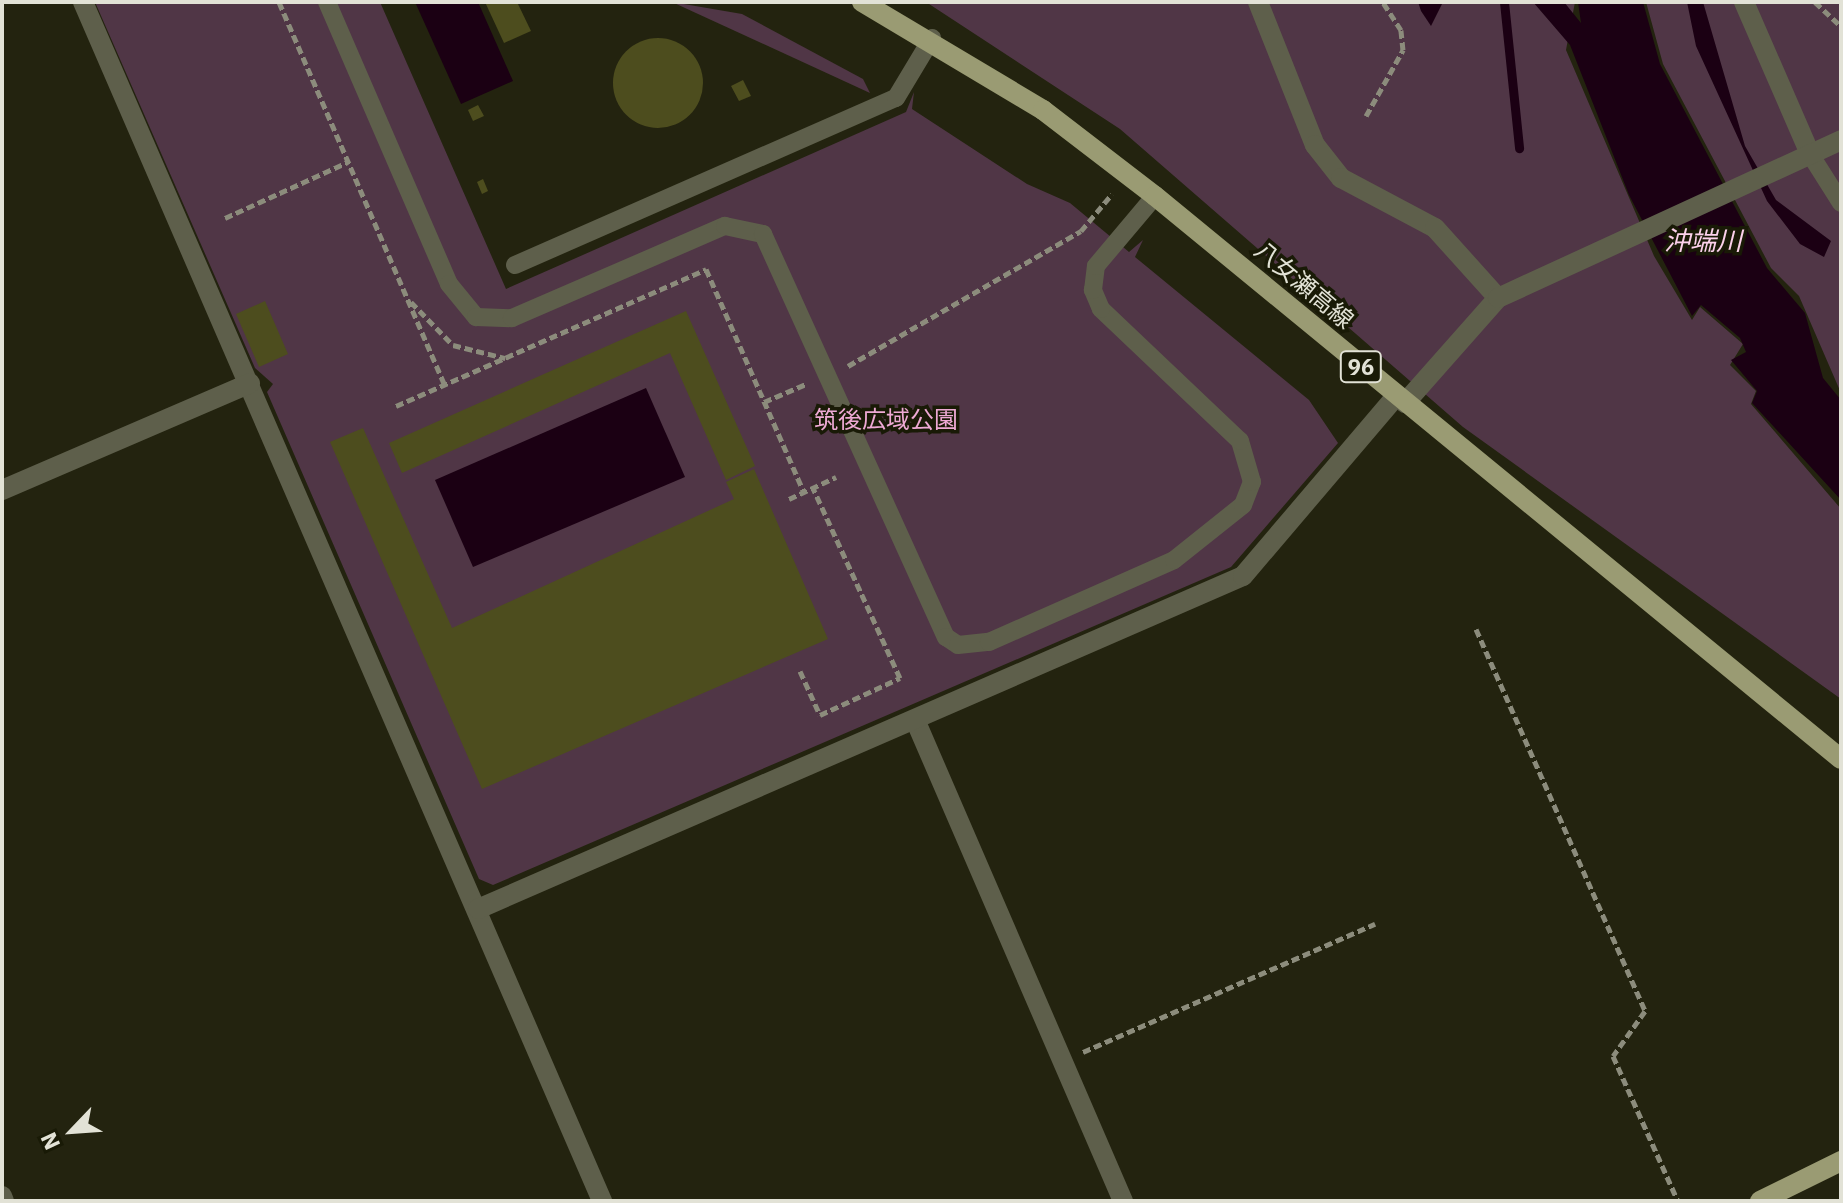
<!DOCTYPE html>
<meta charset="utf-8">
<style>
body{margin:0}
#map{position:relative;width:1843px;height:1203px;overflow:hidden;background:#23230f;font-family:"IBM Plex Sans","Noto Sans JP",sans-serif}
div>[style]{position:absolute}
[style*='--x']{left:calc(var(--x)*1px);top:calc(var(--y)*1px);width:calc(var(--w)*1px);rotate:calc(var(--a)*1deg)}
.green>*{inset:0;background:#503646}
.water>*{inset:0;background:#1b0013}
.stream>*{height:9px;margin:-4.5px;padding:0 4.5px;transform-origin:4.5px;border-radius:4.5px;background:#1b0013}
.building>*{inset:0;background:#4d4d1e}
.round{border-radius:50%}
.path>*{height:5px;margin-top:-2.5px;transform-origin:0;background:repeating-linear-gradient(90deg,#8c8c7c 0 8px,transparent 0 12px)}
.lane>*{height:18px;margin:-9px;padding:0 9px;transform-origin:9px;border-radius:9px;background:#5e5f4b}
.street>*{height:20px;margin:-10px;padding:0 10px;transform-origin:10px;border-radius:10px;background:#5e5f4b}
.primary>*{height:20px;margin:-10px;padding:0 10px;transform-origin:10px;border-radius:10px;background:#9a9b73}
span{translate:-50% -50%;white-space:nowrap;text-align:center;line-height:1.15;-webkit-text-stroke:7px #191a06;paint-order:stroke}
.shield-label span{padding:2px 6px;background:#191a06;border:2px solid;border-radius:6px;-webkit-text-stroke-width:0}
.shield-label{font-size:22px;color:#e2e2d6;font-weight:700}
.street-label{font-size:24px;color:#e2e2d6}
.park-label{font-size:24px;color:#eea9d4}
.water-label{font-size:26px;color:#fcd1eb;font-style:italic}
.frame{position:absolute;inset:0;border:4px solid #e2e2d6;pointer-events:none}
.north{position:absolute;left:32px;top:1091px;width:80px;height:80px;-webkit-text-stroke:6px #191a06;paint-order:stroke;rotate:245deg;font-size:22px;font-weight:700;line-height:32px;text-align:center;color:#e2e2d6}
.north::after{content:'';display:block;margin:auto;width:28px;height:36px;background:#e2e2d6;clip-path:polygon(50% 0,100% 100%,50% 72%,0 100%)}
</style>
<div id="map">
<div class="green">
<div style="clip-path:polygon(95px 2px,380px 2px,506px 289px,906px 112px,914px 92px,912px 109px,1027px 184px,1070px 203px,1129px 252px,1143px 240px,1135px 257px,1309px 400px,1338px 443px,1231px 567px,493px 885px,479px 879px,267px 392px,273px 384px,255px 368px)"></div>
<div style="clip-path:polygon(672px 2px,742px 14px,863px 79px,870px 93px)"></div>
<div style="clip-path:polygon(926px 2px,1575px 2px,1566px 50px,1654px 256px,1692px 320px,1700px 307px,1743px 344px,1730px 365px,1756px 391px,1751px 404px,1841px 509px,1841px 699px,1463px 427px,1120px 129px)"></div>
<div style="clip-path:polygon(1646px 2px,1841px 2px,1841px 393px,1799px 296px,1771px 268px,1663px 64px)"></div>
</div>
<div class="water">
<div style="clip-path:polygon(415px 2px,478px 2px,513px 81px,461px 104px)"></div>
<div style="clip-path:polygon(1418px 2px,1443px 2px,1431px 26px,1421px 11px)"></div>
<div style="clip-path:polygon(1533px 2px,1564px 2px,1581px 23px,1578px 2px,1643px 2px,1660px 64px,1767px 268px,1805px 313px,1823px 378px,1841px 400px,1841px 500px,1752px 403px,1757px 391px,1731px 360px,1746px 352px,1740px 338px,1701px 305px,1692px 316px,1629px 195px,1570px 45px)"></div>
<div style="clip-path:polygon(1687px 2px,1703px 2px,1745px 146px,1776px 200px,1831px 241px,1824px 257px,1800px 244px,1767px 201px,1696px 46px)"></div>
<div style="clip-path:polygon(646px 388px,685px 477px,473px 567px,435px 480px)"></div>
</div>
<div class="stream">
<div style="--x:1504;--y:2;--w:147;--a:84.1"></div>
</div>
<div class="building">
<div style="clip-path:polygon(485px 2px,517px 2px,531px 31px,504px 43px)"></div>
<div class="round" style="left:613px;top:38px;width:90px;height:90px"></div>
<div style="clip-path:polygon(743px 80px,751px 96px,739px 101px,731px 86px)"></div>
<div style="clip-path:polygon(478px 105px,484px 116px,473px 121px,468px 110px)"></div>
<div style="clip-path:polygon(483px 179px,488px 191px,482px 194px,477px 182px)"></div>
<div style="clip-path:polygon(265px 301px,288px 354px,259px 367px,236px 314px)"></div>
<div style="clip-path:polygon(686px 311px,755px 466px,726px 480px,670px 353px,402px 473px,389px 443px)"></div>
<div style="clip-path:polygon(363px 428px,452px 628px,734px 499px,726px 482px,754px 469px,828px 639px,482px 789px,330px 442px)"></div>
</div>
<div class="path">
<div style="--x:279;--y:2;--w:417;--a:66.6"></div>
<div style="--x:1815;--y:2;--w:35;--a:43"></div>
<div style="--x:1366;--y:116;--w:76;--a:-60.7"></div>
<div style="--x:1403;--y:50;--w:20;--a:-96"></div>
<div style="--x:1401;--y:30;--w:33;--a:-123"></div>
<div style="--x:225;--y:218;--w:135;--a:-24.5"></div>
<div style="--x:411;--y:302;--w:60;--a:45.7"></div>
<div style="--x:453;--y:345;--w:54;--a:14"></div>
<div style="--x:848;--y:366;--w:269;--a:-30.1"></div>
<div style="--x:1081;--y:231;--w:48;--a:-50"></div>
<div style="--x:764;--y:402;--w:46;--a:-23.2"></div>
<div style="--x:396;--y:406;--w:339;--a:-23.8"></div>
<div style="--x:706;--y:269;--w:244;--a:66.3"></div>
<div style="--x:789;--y:499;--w:52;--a:-25.1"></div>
<div style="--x:1476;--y:629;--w:418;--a:66.1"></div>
<div style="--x:1645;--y:1011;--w:55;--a:125.4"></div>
<div style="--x:1613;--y:1056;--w:159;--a:65.9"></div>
<div style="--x:800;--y:671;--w:48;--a:65.6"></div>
<div style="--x:820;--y:715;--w:88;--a:-24.8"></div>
<div style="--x:900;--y:678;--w:209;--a:-114.6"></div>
<div style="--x:1083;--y:1052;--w:319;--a:-23.7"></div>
</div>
<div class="lane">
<div style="--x:327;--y:2;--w:307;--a:66.6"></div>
<div style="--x:449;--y:284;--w:43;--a:50.7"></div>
<div style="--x:476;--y:317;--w:36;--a:2"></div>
<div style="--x:512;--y:318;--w:232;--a:-23.4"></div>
<div style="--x:725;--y:226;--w:39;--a:12"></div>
<div style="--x:763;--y:234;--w:443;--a:65.6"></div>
<div style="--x:946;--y:637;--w:14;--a:34"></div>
<div style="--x:958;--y:645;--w:31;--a:-6"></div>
<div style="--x:989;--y:642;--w:202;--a:-23.9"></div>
<div style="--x:1174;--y:560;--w:88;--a:-38.6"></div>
<div style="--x:1243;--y:505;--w:25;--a:-69"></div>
<div style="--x:1252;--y:482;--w:43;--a:-106.3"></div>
<div style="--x:1240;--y:441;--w:192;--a:-136.5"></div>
<div style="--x:1101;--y:309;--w:21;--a:-113"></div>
<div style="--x:1093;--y:290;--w:24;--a:-83"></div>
<div style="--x:1096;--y:266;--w:92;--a:-49.9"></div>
<div style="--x:1810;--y:154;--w:58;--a:57.7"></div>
<div style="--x:515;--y:265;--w:416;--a:-23.7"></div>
<div style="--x:896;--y:98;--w:70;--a:-59"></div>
</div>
<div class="street">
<div style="--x:83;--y:2;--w:1307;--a:66.59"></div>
<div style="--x:1258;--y:2;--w:154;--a:68.3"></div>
<div style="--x:1315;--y:145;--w:42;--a:51.8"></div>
<div style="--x:1341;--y:178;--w:106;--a:28"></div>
<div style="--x:1435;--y:228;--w:94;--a:48"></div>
<div style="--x:1744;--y:2;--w:166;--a:66.5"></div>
<div style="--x:1405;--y:403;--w:140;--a:-48.5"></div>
<div style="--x:1498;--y:298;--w:378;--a:-24.7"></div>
<div style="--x:2;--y:490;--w:270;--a:-23.3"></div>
<div style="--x:916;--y:722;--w:522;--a:66.63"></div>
<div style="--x:478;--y:909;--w:834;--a:-23.52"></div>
<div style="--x:1243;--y:576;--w:236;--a:-49.6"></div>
<div style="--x:2;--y:1196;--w:5;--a:68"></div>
</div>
<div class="primary">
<div style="--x:862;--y:2;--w:211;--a:30.8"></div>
<div style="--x:1043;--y:110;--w:141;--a:37.5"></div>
<div style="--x:1155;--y:196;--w:887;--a:39.38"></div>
<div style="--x:1760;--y:1201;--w:90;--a:-26.3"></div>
</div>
<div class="shield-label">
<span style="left:1361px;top:367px">96</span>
</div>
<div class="street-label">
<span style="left:1304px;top:285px;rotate:40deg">八女瀬高線</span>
</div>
<div class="park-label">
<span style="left:886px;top:420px">筑後広域公園</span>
</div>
<div class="water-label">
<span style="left:1703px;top:241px">沖端川</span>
</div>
<div class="frame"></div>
<div class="north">N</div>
</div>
